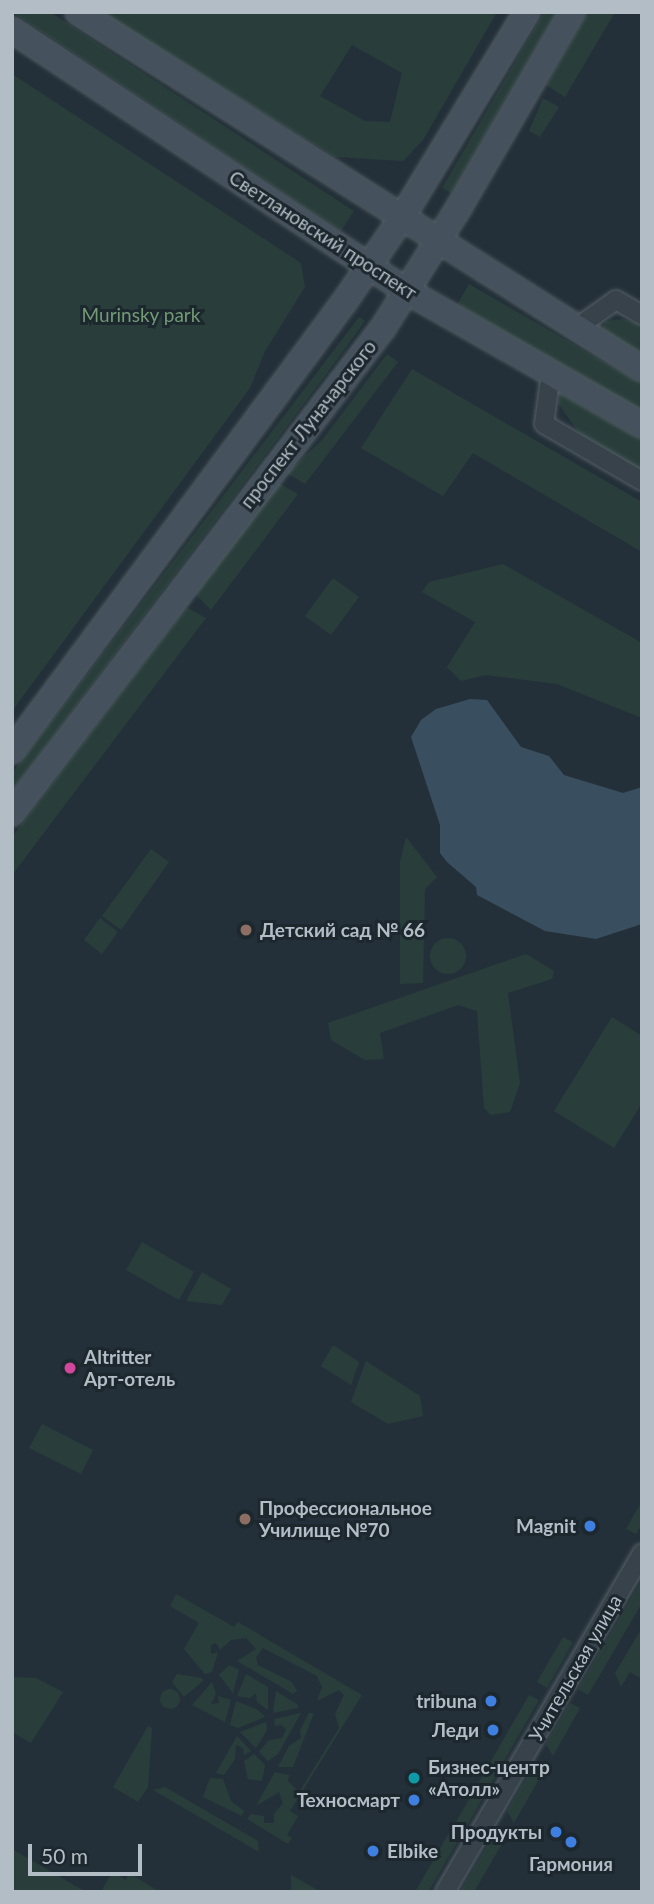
<!DOCTYPE html>
<meta charset="utf-8">
<style>
body{margin:0}
#map{position:relative;width:654px;height:1904px;overflow:hidden;background:#243039;font-family:Lato,sans-serif}
div>[style]{position:absolute}
[style*='--x']{left:calc(var(--x)*1px);top:calc(var(--y)*1px);width:calc(var(--w)*1px);rotate:calc(var(--a)*1deg)}
.green>*{inset:0;background:#293e3b}
.round{border-radius:50%}
.water>*{inset:0;background:#394f5f}
.roads{filter:drop-shadow(0 0 2px #556067) drop-shadow(0 0 2px #556067)}
.street>*{height:18px;margin:-9px;padding:0 9px;transform-origin:9px;border-radius:9px;background:#37424a}
.secondary>*{height:24px;margin:-12px;padding:0 12px;transform-origin:12px;border-radius:12px;background:#45515c}
.dots>*{width:19px;height:19px;translate:-50% -50%;box-sizing:border-box;border:4px solid #1c272e;border-radius:50%}
span{translate:-50% -50%;white-space:nowrap;text-align:center;line-height:1.15;-webkit-text-stroke:6px #1c272e;paint-order:stroke}
.street-label{font-size:19px;color:#b2bdc5}
.park-label{font-size:19px;color:#729a75}
.poi-label{font-size:19px;color:#b2bdc5;font-weight:700}
.left{translate:0 -50%;text-align:left}
.right{translate:-100% -50%;text-align:right}
.frame{position:absolute;inset:0;border:14px solid #b2bdc5;pointer-events:none}
.scale{position:absolute;left:28px;top:1844px;width:114px;height:32px;box-sizing:border-box;border:4px solid #b2bdc5;border-top:0;padding-left:9px;font-size:21px;line-height:24px;white-space:nowrap;color:#b2bdc5;-webkit-text-stroke:5px #1c272e;paint-order:stroke}
</style>
<div id="map">
<div class="green">
<div style="clip-path:polygon(12px 12px,50px 12px,354px 211px,341px 231px)"></div>
<div style="clip-path:polygon(evenodd,100px 12px,497px 12px,423px 140px,403px 161px,335px 157px,100px 12px,352px 45px,402px 73px,390px 122px,365px 121px,320px 96px,352px 45px)"></div>
<div style="clip-path:polygon(544px 12px,556px 12px,451px 193px,442px 188px)"></div>
<div style="clip-path:polygon(588px 12px,615px 12px,565px 97px,546px 85px)"></div>
<div style="clip-path:polygon(12px 74px,301px 263px,305px 287px,265px 351px,250px 388px,12px 711px)"></div>
<div style="clip-path:polygon(543px 98px,559px 107px,540px 137px,529px 131px)"></div>
<div style="clip-path:polygon(469px 284px,642px 384px,642px 411px,457px 305px)"></div>
<div style="clip-path:polygon(359px 317px,365px 321px,327px 373px,12px 791px,12px 773px)"></div>
<div style="clip-path:polygon(623px 319px,642px 325px,642px 354px,602px 329px,606px 321px)"></div>
<div style="clip-path:polygon(387px 354px,398px 362px,305px 484px,287px 473px,322px 440px)"></div>
<div style="clip-path:polygon(412px 369px,642px 502px,642px 552px,473px 453px,443px 496px,361px 448px)"></div>
<div style="clip-path:polygon(560px 394px,642px 440px,642px 471px,579px 433px,558px 403px)"></div>
<div style="clip-path:polygon(279px 483px,298px 494px,211px 610px,195px 594px)"></div>
<div style="clip-path:polygon(503px 564px,642px 643px,642px 718px,557px 684px,486px 675px,461px 681px,447px 667px,475px 622px,422px 592px,429px 582px)"></div>
<div style="clip-path:polygon(333px 578px,359px 597px,331px 635px,305px 616px)"></div>
<div style="clip-path:polygon(186px 607px,206px 618px,12px 875px,12px 837px)"></div>
<div style="clip-path:polygon(406px 837px,437px 877px,425px 889px,423px 983px,400px 984px,400px 862px)"></div>
<div style="clip-path:polygon(151px 849px,169px 862px,121px 930px,102px 916px)"></div>
<div style="clip-path:polygon(100px 918px,118px 932px,102px 954px,84px 940px)"></div>
<div class="round" style="left:430px;top:938px;width:36px;height:36px"></div>
<div style="clip-path:polygon(526px 954px,554px 971px,552px 979px,508px 993px,520px 1083px,510px 1112px,491px 1115px,484px 1108px,477px 1011px,458px 1005px,380px 1033px,384px 1059px,365px 1060px,331px 1040px,328px 1023px)"></div>
<div style="clip-path:polygon(612px 1017px,642px 1036px,642px 1103px,614px 1148px,554px 1111px)"></div>
<div style="clip-path:polygon(142px 1242px,194px 1272px,179px 1300px,126px 1270px)"></div>
<div style="clip-path:polygon(202px 1272px,231px 1289px,222px 1305px,186px 1301px)"></div>
<div style="clip-path:polygon(333px 1345px,359px 1362px,351px 1385px,321px 1366px)"></div>
<div style="clip-path:polygon(366px 1361px,420px 1396px,423px 1416px,388px 1424px,351px 1402px)"></div>
<div style="clip-path:polygon(42px 1424px,93px 1450px,81px 1474px,29px 1448px)"></div>
<div style="clip-path:polygon(642px 1501px,642px 1524px,636px 1534px,626px 1529px)"></div>
<div style="clip-path:polygon(642px 1580px,642px 1603px,588px 1695px,578px 1689px)"></div>
<div style="clip-path:polygon(176px 1594px,234px 1627px,238px 1622px,362px 1695px,290px 1811px,298px 1816px,287px 1835px,292px 1838px,288px 1844px,247px 1819px,251px 1814px,264px 1816px,264px 1823px,274px 1823px,274px 1814px,283px 1803px,279px 1792px,256px 1806px,275px 1772px,289px 1775px,288px 1781px,299px 1792px,339px 1728px,335px 1714px,344px 1695px,339px 1690px,317px 1701px,322px 1687px,317px 1676px,263px 1648px,256px 1657px,258px 1665px,292px 1682px,297px 1691px,293px 1694px,278px 1685px,237px 1661px,256px 1649px,246px 1638px,231px 1640px,220px 1650px,216px 1643px,211px 1645px,211px 1654px,218px 1652px,212px 1672px,205px 1674px,184px 1649px,199px 1623px,170px 1606px)"></div>
<div style="clip-path:polygon(642px 1628px,642px 1679px,630px 1672px,621px 1687px,615px 1673px)"></div>
<div style="clip-path:polygon(563px 1637px,573px 1642px,547px 1688px,537px 1682px)"></div>
<div style="clip-path:polygon(229px 1665px,239px 1670px,233px 1693px,219px 1675px)"></div>
<div style="clip-path:polygon(177px 1674px,202px 1678px,203px 1681px,184px 1697px,172px 1682px)"></div>
<div style="clip-path:polygon(246px 1674px,268px 1687px,268px 1710px,257px 1702px,256px 1693px,250px 1698px,237px 1696px)"></div>
<div style="clip-path:polygon(12px 1677px,36px 1678px,63px 1692px,31px 1743px,12px 1732px)"></div>
<div style="clip-path:polygon(212px 1682px,216px 1694px,211px 1704px,219px 1703px,218px 1696px,231px 1700px,225px 1722px,192px 1705px)"></div>
<div class="round" style="left:160px;top:1689px;width:20px;height:20px"></div>
<div style="clip-path:polygon(276px 1691px,298px 1705px,298px 1708px,273px 1713px)"></div>
<div style="clip-path:polygon(529px 1695px,539px 1700px,466px 1827px,456px 1822px)"></div>
<div style="clip-path:polygon(236px 1701px,258px 1710px,265px 1717px,238px 1728px,230px 1725px)"></div>
<div style="clip-path:polygon(570px 1703px,580px 1708px,553px 1756px,546px 1744px)"></div>
<div style="clip-path:polygon(301px 1713px,278px 1754px,268px 1761px,259px 1752px,269px 1740px,282px 1738px,286px 1730px,282px 1725px,275px 1726px,274px 1719px)"></div>
<div style="clip-path:polygon(309px 1713px,314px 1713px,293px 1767px,278px 1767px,289px 1746px,301px 1738px,300px 1730px)"></div>
<div style="clip-path:polygon(266px 1722px,267px 1730px,256px 1748px,240px 1732px)"></div>
<div style="clip-path:polygon(148px 1726px,152px 1728px,148px 1787px,138px 1802px,113px 1787px)"></div>
<div style="clip-path:polygon(237px 1736px,251px 1751px,244px 1755px,243px 1748px,236px 1745px,235px 1759px,224px 1775px,216px 1773px)"></div>
<div style="clip-path:polygon(254px 1754px,265px 1765px,262px 1781px,248px 1779px,244px 1761px)"></div>
<div style="clip-path:polygon(529px 1774px,542px 1774px,514px 1823px,507px 1811px)"></div>
<div style="clip-path:polygon(210px 1778px,223px 1779px,231px 1801px,244px 1811px,242px 1816px,203px 1797px)"></div>
<div style="clip-path:polygon(165px 1787px,258px 1841px,259px 1852px,153px 1790px)"></div>
<div style="clip-path:polygon(453px 1826px,463px 1832px,428px 1892px,415px 1892px)"></div>
<div style="clip-path:polygon(497px 1829px,507px 1835px,474px 1892px,460px 1892px)"></div>
<div style="clip-path:polygon(12px 1849px,86px 1892px,12px 1892px)"></div>
<div style="clip-path:polygon(112px 1872px,126px 1880px,129px 1873px,160px 1892px,101px 1892px)"></div>
<div style="clip-path:polygon(291px 1875px,321px 1892px,291px 1892px)"></div>
</div>
<div class="water">
<div style="clip-path:polygon(470px 699px,487px 700px,521px 747px,549px 756px,564px 775px,623px 793px,642px 787px,642px 924px,596px 939px,545px 931px,477px 895px,476px 887px,447px 862px,440px 853px,440px 825px,411px 737px,421px 720px,436px 709px)"></div>
</div>
<div class="roads">
<div class="street">
<div style="--x:575;--y:329;--w:50;--a:-35.3"></div>
<div style="--x:616;--y:300;--w:30;--a:30"></div>
<div style="--x:551;--y:373;--w:51;--a:97.8"></div>
<div style="--x:544;--y:424;--w:113;--a:30.2"></div>
<div style="--x:445;--y:1892;--w:392;--a:-59.8"></div>
</div>
<div class="secondary">
<div style="--x:78;--y:12;--w:667;--a:32.33"></div>
<div style="--x:12;--y:30;--w:473;--a:33.5"></div>
<div style="--x:407;--y:291;--w:271;--a:29.7"></div>
<div style="--x:12;--y:751;--w:560;--a:-53.5"></div>
<div style="--x:345;--y:301;--w:99;--a:-55.7"></div>
<div style="--x:401;--y:219;--w:242;--a:-58.7"></div>
<div style="--x:12;--y:813;--w:611;--a:-52.59"></div>
<div style="--x:383;--y:328;--w:141;--a:-57.8"></div>
<div style="--x:458;--y:209;--w:228;--a:-59.9"></div>
</div>
</div>
<div class="dots">
<div style="left:246px;top:930px;background:#8d6e63"></div>
<div style="left:70px;top:1368px;background:#d1479c"></div>
<div style="left:245px;top:1519px;background:#8d6e63"></div>
<div style="left:590px;top:1526px;background:#3f7fe0"></div>
<div style="left:491px;top:1701px;background:#3f7fe0"></div>
<div style="left:493px;top:1730px;background:#3f7fe0"></div>
<div style="left:414px;top:1778px;background:#0f9aa8"></div>
<div style="left:414px;top:1800px;background:#3f7fe0"></div>
<div style="left:556px;top:1832px;background:#3f7fe0"></div>
<div style="left:571px;top:1842px;background:#3f7fe0"></div>
<div style="left:373px;top:1851px;background:#3f7fe0"></div>
</div>
<div class="street-label">
<span style="left:323px;top:235px;rotate:33deg">Светлановский проспект</span>
<span style="left:308px;top:424px;rotate:-52deg">проспект Луначарского</span>
<span style="left:575px;top:1668px;rotate:-60deg">Учительская улица</span>
</div>
<div class="park-label">
<span style="left:141px;top:315px">Murinsky park</span>
</div>
<div class="poi-label">
<span class="left" style="left:260px;top:930px">Детский сад № 66</span>
<span class="left" style="left:84px;top:1368px">Altritter<br>Арт-отель</span>
<span class="left" style="left:259px;top:1519px">Профессиональное<br>Училище №70</span>
<span class="right" style="left:576px;top:1526px">Magnit</span>
<span class="right" style="left:477px;top:1701px">tribuna</span>
<span class="right" style="left:479px;top:1730px">Леди</span>
<span class="left" style="left:428px;top:1778px">Бизнес-центр<br>«Атолл»</span>
<span class="right" style="left:400px;top:1800px">Техносмарт</span>
<span class="right" style="left:542px;top:1832px">Продукты</span>
<span class="left" style="left:387px;top:1851px">Elbike</span>
<span style="left:571px;top:1864px">Гармония</span>
</div>
<div class="frame"></div>
<div class="scale">50 m</div>
</div>
